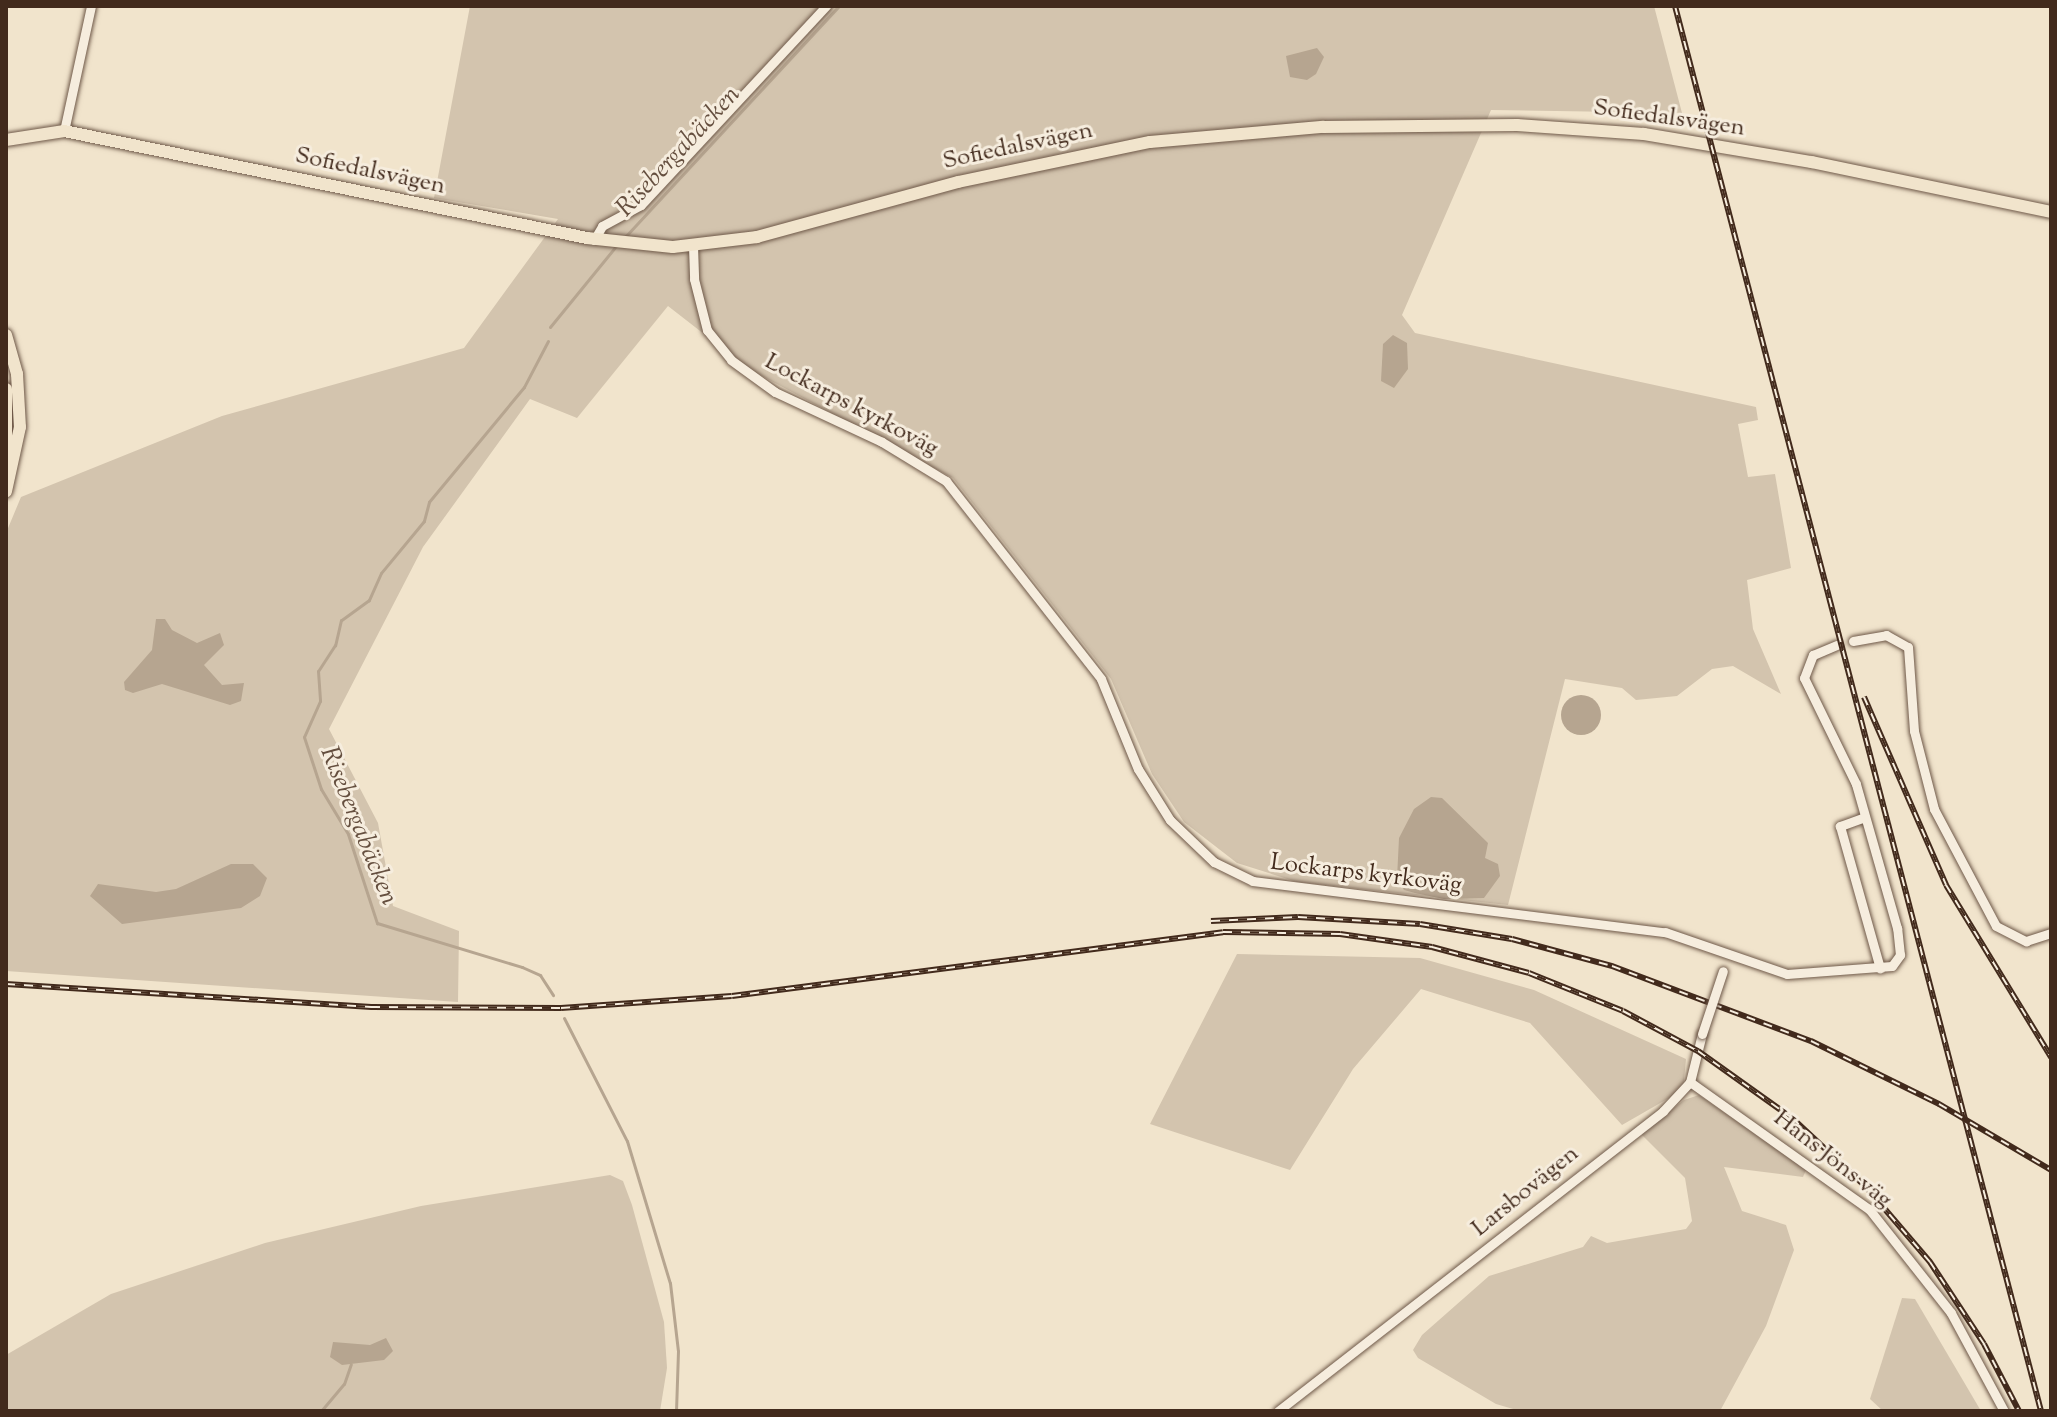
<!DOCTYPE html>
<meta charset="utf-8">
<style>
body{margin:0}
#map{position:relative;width:2057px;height:1417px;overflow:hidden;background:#f1e4cc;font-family:"Sorts Mill Goudy",serif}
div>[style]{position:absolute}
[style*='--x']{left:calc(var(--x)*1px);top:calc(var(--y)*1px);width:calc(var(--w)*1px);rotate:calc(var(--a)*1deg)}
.green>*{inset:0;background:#d3c4ae}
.water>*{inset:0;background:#b6a590}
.round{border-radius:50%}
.stream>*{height:3px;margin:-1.5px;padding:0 1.5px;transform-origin:1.5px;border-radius:1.5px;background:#b6a590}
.roads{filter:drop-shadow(0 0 2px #6e5848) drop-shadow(0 0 2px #6e5848)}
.minor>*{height:9px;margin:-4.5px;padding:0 4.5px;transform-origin:4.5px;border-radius:4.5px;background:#f6edde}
.major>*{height:12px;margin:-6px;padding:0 6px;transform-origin:6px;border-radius:6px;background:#f1e4cc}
.rail>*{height:6px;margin-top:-3px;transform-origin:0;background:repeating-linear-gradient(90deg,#f6edde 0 9px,#422a1c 0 18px);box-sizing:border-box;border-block:2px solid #422a1c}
.bridges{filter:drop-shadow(0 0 2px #6e5848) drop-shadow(0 0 2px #6e5848)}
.minor-bridge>*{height:9px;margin:-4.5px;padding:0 4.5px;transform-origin:4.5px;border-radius:4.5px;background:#f6edde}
span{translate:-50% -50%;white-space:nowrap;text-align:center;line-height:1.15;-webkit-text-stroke:6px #f6edde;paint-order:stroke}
.street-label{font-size:24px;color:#422a1c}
.water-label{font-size:26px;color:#654f3f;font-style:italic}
.frame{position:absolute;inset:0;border:8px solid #422a1c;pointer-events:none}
</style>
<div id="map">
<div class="green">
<div style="clip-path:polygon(470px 6px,1654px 6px,1682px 113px,1491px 110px,1402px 315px,1415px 333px,1756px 407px,1758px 420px,1738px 424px,1748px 477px,1775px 474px,1791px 568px,1747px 580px,1753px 629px,1781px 694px,1733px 666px,1712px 669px,1677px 696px,1636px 700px,1622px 688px,1565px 679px,1508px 905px,1297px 882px,1237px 863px,1184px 822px,1152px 774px,1111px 679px,953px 478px,749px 369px,668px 306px,577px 418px,530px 399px,423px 547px,329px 729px,378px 823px,393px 906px,459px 931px,458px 1002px,6px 971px,6px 533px,21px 497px,222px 416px,464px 348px,558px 219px,434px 198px)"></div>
<div style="clip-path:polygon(1237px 954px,1420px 958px,1534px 990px,1686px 1059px,1683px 1090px,1622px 1125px,1530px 1023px,1421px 989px,1353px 1069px,1290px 1170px,1150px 1124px)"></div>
<div style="clip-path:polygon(1699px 1095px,1806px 1170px,1803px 1177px,1724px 1167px,1742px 1211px,1786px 1225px,1794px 1250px,1766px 1326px,1720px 1411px,1520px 1411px,1496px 1404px,1418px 1358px,1413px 1350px,1422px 1335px,1489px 1276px,1583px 1247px,1591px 1236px,1607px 1243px,1686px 1229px,1692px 1221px,1685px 1178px,1641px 1134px,1684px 1100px)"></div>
<div style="clip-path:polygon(610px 1175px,623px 1181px,632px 1205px,664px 1322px,667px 1368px,660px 1411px,6px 1411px,6px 1355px,111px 1294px,265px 1243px,421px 1206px)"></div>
<div style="clip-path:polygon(1902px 1298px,1915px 1299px,1981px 1411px,1883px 1411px,1870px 1399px)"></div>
</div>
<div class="water">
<div style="clip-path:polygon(1317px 48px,1324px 57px,1316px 74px,1307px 80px,1290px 77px,1286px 56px)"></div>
<div style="clip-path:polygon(1393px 335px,1407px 343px,1408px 369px,1394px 388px,1381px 381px,1383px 344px)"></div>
<div style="clip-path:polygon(156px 619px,165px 619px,172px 630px,197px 643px,220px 633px,224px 645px,204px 665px,222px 685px,244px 683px,241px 701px,230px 705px,162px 684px,133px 693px,125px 690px,124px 682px,152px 650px)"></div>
<div class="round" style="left:1561px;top:695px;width:40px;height:40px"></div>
<div style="clip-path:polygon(1431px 797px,1442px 798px,1488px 843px,1485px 858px,1498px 864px,1500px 876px,1484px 898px,1444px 899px,1415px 893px,1404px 890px,1397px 878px,1399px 838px,1414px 809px)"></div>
<div style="clip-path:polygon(231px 864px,253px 864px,267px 878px,260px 896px,241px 908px,122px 924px,90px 896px,98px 884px,156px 892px,176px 889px)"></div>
<div style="clip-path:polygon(386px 1338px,393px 1351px,384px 1360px,342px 1365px,330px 1357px,333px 1342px,370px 1345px)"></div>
</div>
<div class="stream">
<div style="--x:624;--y:238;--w:316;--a:-47.2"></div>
<div style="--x:550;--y:327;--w:104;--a:-50.8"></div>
<div style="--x:548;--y:341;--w:52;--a:117.6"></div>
<div style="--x:524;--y:387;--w:149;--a:129.6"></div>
<div style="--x:429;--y:502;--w:20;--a:105"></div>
<div style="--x:424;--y:521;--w:67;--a:129.6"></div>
<div style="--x:381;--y:573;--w:30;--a:114"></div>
<div style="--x:369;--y:600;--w:34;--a:144"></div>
<div style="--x:341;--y:620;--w:26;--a:103"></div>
<div style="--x:335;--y:645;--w:31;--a:123"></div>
<div style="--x:318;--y:671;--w:30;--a:86"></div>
<div style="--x:320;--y:701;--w:39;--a:114"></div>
<div style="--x:304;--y:737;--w:55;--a:71.9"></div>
<div style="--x:321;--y:789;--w:52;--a:59"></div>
<div style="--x:348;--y:834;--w:94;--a:72"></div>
<div style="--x:377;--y:923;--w:152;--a:16.9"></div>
<div style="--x:522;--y:967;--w:20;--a:24"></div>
<div style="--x:540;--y:975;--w:24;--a:57"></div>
<div style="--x:564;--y:1018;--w:138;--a:62.9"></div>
<div style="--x:627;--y:1141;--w:148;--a:73.2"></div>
<div style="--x:670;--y:1283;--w:68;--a:83.3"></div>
<div style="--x:678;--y:1351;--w:60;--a:91.9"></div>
<div style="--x:321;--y:1411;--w:35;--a:-50"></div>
<div style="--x:344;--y:1384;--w:21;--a:-71"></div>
</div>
<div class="roads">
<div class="minor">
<div style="--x:64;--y:131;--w:128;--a:-77.8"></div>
<div style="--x:594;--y:240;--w:16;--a:-60"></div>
<div style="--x:602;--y:226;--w:44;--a:-28.3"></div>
<div style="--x:641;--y:205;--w:272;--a:-47.1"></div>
<div style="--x:693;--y:246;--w:33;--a:88"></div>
<div style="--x:694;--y:279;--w:53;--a:75.7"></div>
<div style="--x:707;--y:330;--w:38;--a:51"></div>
<div style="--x:731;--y:360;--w:54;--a:36"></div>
<div style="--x:775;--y:392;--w:118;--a:25"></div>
<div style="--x:882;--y:442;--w:75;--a:31.4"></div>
<div style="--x:946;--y:481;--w:251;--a:51.9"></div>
<div style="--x:1101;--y:679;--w:97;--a:67.7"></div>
<div style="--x:1138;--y:769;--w:60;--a:57.9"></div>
<div style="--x:1170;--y:820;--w:61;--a:43.7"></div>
<div style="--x:1214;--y:862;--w:43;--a:26"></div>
<div style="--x:1253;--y:881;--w:415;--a:7.1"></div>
<div style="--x:1665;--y:932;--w:129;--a:19"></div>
<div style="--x:1787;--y:974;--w:105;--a:-4.4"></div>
<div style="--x:1892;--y:966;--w:14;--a:-54"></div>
<div style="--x:1900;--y:955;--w:27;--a:-96"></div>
<div style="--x:1897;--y:928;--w:150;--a:-105.9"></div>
<div style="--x:1856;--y:784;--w:118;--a:-116.1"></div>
<div style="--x:1804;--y:678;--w:25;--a:-69"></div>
<div style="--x:1813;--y:655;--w:26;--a:-23"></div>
<div style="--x:1853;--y:641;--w:34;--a:-10"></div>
<div style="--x:1886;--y:635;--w:25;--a:29"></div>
<div style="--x:1908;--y:647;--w:84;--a:85.9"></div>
<div style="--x:1914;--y:731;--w:81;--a:75.6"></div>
<div style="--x:1934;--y:809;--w:132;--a:62.1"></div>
<div style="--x:1996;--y:926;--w:34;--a:27"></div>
<div style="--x:2026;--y:941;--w:26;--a:-18"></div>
<div style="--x:1865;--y:817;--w:27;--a:160"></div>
<div style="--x:1840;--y:826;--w:148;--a:74.3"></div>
<div style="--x:1690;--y:1082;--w:219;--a:35.4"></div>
<div style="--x:1869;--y:1209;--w:132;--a:51.7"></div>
<div style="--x:1951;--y:1313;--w:111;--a:61.6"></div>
<div style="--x:1278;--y:1411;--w:488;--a:-37.9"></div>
<div style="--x:1663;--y:1111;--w:40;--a:-47"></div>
<div style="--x:1690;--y:1082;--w:49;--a:-76"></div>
</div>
<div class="major">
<div style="--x:6;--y:140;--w:59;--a:-8.8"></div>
<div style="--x:64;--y:131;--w:534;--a:11.56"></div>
<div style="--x:587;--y:238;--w:86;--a:6"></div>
<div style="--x:673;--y:247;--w:85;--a:-6.8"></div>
<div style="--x:757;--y:237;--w:208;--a:-15.3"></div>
<div style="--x:958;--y:182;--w:196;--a:-11.8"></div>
<div style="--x:1150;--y:142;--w:174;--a:-5"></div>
<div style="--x:1323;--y:127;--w:194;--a:-0.6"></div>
<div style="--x:1517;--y:125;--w:127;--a:4.1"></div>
<div style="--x:1644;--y:134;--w:170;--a:9.5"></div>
<div style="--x:1812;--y:162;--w:244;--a:11.8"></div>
<div style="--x:6;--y:335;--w:41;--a:74.2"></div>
<div style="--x:17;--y:374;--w:53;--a:86.8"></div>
<div style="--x:20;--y:427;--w:66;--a:102.3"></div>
<div style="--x:6;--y:389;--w:65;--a:90"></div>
</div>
</div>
<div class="rail">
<div style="--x:1675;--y:6;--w:1452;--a:75.4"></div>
<div style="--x:1864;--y:697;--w:205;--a:66.4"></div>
<div style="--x:1946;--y:885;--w:202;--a:58.6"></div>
<div style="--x:1211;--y:921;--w:87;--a:-2.6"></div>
<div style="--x:1298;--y:917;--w:122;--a:3.3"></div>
<div style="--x:1420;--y:924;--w:93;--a:9.3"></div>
<div style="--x:1512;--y:939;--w:104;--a:15.1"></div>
<div style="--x:1612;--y:966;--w:213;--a:20.7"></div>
<div style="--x:1811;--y:1041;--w:143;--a:26.2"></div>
<div style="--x:1939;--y:1104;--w:130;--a:30.5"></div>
<div style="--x:6;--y:984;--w:366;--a:3.6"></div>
<div style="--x:371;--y:1007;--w:190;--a:0.3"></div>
<div style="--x:561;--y:1008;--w:171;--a:-4"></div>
<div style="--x:732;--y:996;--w:495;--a:-7.4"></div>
<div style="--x:1223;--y:932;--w:117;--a:1"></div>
<div style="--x:1340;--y:934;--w:93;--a:8"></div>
<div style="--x:1432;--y:947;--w:100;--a:15"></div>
<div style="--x:1529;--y:973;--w:101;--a:22"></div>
<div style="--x:1623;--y:1011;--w:85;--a:28.1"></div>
<div style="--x:1698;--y:1051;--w:115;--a:35.5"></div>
<div style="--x:1792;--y:1118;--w:101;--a:43"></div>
<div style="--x:1866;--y:1187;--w:99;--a:49.5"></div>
<div style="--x:1930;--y:1262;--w:98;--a:56.6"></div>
<div style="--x:1984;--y:1344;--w:76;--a:62.4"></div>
</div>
<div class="bridges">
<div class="minor-bridge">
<div style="--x:1702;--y:1034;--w:66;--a:-71.6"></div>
</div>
</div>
<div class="street-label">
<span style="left:1669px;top:119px;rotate:8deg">Sofiedalsvägen</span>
<span style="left:1018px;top:147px;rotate:-12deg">Sofiedalsvägen</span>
<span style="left:370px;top:172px;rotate:12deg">Sofiedalsvägen</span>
<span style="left:851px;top:406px;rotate:28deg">Lockarps kyrkoväg</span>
<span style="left:1366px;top:875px;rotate:7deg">Lockarps kyrkoväg</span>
<span style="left:1832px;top:1160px;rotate:38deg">Hans Jöns väg</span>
<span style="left:1526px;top:1192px;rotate:-39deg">Larsbovägen</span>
</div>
<div class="water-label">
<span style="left:679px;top:152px;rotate:-47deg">Risebergabäcken</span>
<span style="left:358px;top:826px;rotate:68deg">Risebergabäcken</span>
</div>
<div class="frame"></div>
</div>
